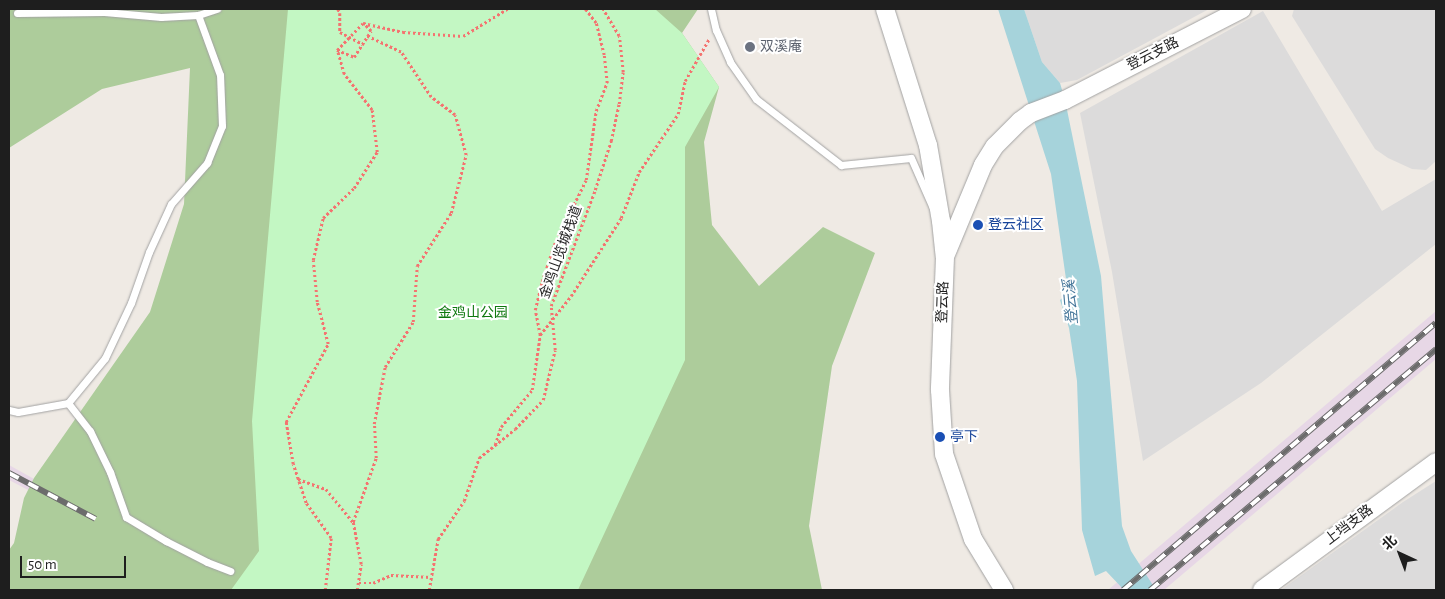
<!DOCTYPE html>
<meta charset="utf-8">
<style>
body{margin:0}
#map{position:relative;width:1445px;height:599px;overflow:hidden;background:#efeae4;font-family:"Alegreya Sans","Noto Sans SC",sans-serif}
div>[style]{position:absolute}
[style*='--x']{left:calc(var(--x)*1px);top:calc(var(--y)*1px);width:calc(var(--w)*1px);rotate:calc(var(--a)*1deg)}
.residential>*{inset:0;background:#dcdbdb}
.industrial>*{inset:0;background:#e7d7e6}
.forest>*{inset:0;background:#adcc9b}
.park>*{inset:0;background:#c3f7c3}
.water>*{inset:0;background:#a6d3db}
.path>*{height:2.5px;margin-top:-1.25px;transform-origin:0;background:repeating-linear-gradient(90deg,#f47370 0 2.5px,transparent 0 5px)}
.roads{filter:drop-shadow(0 0 1px #a2a2a2) drop-shadow(0 0 1px #a2a2a2)}
.service>*{height:7px;margin:-3.5px;padding:0 3.5px;transform-origin:3.5px;border-radius:3.5px;background:#fff}
.tertiary>*{height:18px;margin:-9px;padding:0 9px;transform-origin:9px;border-radius:9px;background:#fff}
.rail>*{height:5.5px;margin-top:-2.75px;transform-origin:0;background:repeating-linear-gradient(90deg,#fff 0 11px,#6c6c6c 0 22px);box-sizing:border-box;border-block:1px solid #6c6c6c}
.path-bridge>*{height:2.5px;margin-top:-1.25px;transform-origin:0;background:repeating-linear-gradient(90deg,#f47370 0 2.5px,transparent 0 5px)}
.dots>*{width:14px;height:14px;translate:-50% -50%;box-sizing:border-box;border:2px solid #fff;border-radius:50%}
span{translate:-50% -50%;white-space:nowrap;text-align:center;line-height:1.15;-webkit-text-stroke:4px #fff;paint-order:stroke}
.worship-label{font-size:14px;color:#5b616d}
.left{translate:0 -50%;text-align:left}
.street-label{font-size:14px;color:#1e1e1e}
.transit-label{font-size:14px;color:#164399}
.park-label{font-size:14px;color:#107910}
.water-label{font-size:15px;color:#48789b;font-style:italic}
.frame{position:absolute;inset:0;border:10px solid #1e1e1e;pointer-events:none}
.north{position:absolute;left:1375px;top:529px;width:50px;height:50px;-webkit-text-stroke:4px #fff;paint-order:stroke;rotate:317deg;font-size:14px;font-weight:700;line-height:20px;text-align:center;color:#1e1e1e}
.north::after{content:'';display:block;margin:auto;width:18px;height:22px;background:#1e1e1e;clip-path:polygon(50% 0,100% 100%,50% 72%,0 100%)}
.scale{position:absolute;left:20px;top:556px;width:106px;height:22px;box-sizing:border-box;border:2px solid #1e1e1e;border-top:0;padding-left:6px;font-size:15px;line-height:18px;white-space:nowrap;color:#1e1e1e;-webkit-text-stroke:4px #fff;paint-order:stroke}
</style>
<div id="map">
<div class="residential">
<div style="clip-path:polygon(1024px 9px,1209px 9px,1077px 80px,1060px 83px,1042px 62px)"></div>
<div style="clip-path:polygon(1294px 9px,1436px 9px,1436px 161px,1426px 170px,1412px 169px,1388px 158px,1375px 149px,1292px 16px)"></div>
<div style="clip-path:polygon(1263px 11px,1382px 211px,1436px 179px,1436px 244px,1261px 383px,1143px 461px,1112px 272px,1080px 113px)"></div>
<div style="clip-path:polygon(1436px 481px,1436px 590px,1281px 590px,1403px 502px)"></div>
</div>
<div class="industrial">
<div style="clip-path:polygon(1436px 311px,1436px 359px,1164px 590px,1108px 590px)"></div>
<div style="clip-path:polygon(9px 465px,97px 514px,95px 525px,9px 480px)"></div>
</div>
<div class="forest">
<div style="clip-path:polygon(9px 9px,698px 9px,682px 33px,719px 87px,704px 142px,712px 225px,759px 286px,823px 227px,875px 253px,832px 366px,809px 526px,822px 590px,9px 590px,9px 550px,14px 543px,24px 498px,34px 478px,150px 312px,184px 204px,190px 68px,102px 89px,9px 148px)"></div>
</div>
<div class="park">
<div style="clip-path:polygon(288px 9px,655px 9px,682px 33px,719px 87px,685px 147px,685px 360px,578px 590px,231px 590px,259px 551px,252px 421px)"></div>
</div>
<div class="water">
<div style="clip-path:polygon(998px 9px,1024px 9px,1042px 62px,1060px 83px,1065px 100px,1101px 276px,1122px 526px,1131px 551px,1156px 590px,1124px 590px,1106px 571px,1095px 576px,1082px 530px,1077px 381px,1069px 328px,1060px 300px,1068px 293px,1051px 174px)"></div>
</div>
<div class="path">
<div style="--x:338;--y:9;--w:4;--a:63"></div>
<div style="--x:340;--y:13;--w:19;--a:90"></div>
<div style="--x:340;--y:32;--w:26;--a:28"></div>
<div style="--x:337;--y:50;--w:18;--a:22"></div>
<div style="--x:354;--y:57;--w:31;--a:-57"></div>
<div style="--x:371;--y:31;--w:11;--a:-135"></div>
<div style="--x:540;--y:335;--w:50;--a:-51.5"></div>
<div style="--x:571;--y:296;--w:93;--a:-57.3"></div>
<div style="--x:621;--y:218;--w:49;--a:-68.6"></div>
<div style="--x:639;--y:172;--w:70;--a:-56.1"></div>
<div style="--x:678;--y:114;--w:34;--a:-78"></div>
<div style="--x:685;--y:81;--w:48;--a:-60.3"></div>
<div style="--x:495;--y:445;--w:19;--a:-72"></div>
<div style="--x:501;--y:427;--w:48;--a:-50"></div>
<div style="--x:532;--y:390;--w:56;--a:-81.7"></div>
<div style="--x:540;--y:335;--w:25;--a:-101"></div>
<div style="--x:535;--y:310;--w:29;--a:-76"></div>
<div style="--x:542;--y:282;--w:39;--a:-72"></div>
<div style="--x:554;--y:245;--w:72;--a:-63.8"></div>
<div style="--x:586;--y:180;--w:70;--a:-81.8"></div>
<div style="--x:596;--y:111;--w:30;--a:-69"></div>
<div style="--x:607;--y:83;--w:28;--a:-96"></div>
<div style="--x:604;--y:55;--w:33;--a:-104"></div>
<div style="--x:596;--y:23;--w:18;--a:-128"></div>
<div style="--x:298;--y:479;--w:30;--a:20"></div>
<div style="--x:326;--y:489;--w:43;--a:50.7"></div>
<div style="--x:359;--y:583;--w:14;--a:0"></div>
<div style="--x:373;--y:583;--w:20;--a:-24"></div>
<div style="--x:391;--y:575;--w:40;--a:2.9"></div>
<div style="--x:357;--y:590;--w:26;--a:-81"></div>
<div style="--x:361;--y:564;--w:43;--a:-100.8"></div>
<div style="--x:353;--y:522;--w:68;--a:-70.2"></div>
<div style="--x:376;--y:458;--w:34;--a:-93"></div>
<div style="--x:374;--y:424;--w:58;--a:-79.1"></div>
<div style="--x:385;--y:367;--w:53;--a:-58.1"></div>
<div style="--x:413;--y:322;--w:56;--a:-85.9"></div>
<div style="--x:417;--y:266;--w:63;--a:-57.3"></div>
<div style="--x:451;--y:213;--w:60;--a:-75.5"></div>
<div style="--x:466;--y:155;--w:41;--a:-105.4"></div>
<div style="--x:455;--y:115;--w:30;--a:-143"></div>
<div style="--x:431;--y:97;--w:54;--a:-123.7"></div>
<div style="--x:401;--y:52;--w:38;--a:-155"></div>
</div>
<div class="roads">
<div class="service">
<div style="--x:711;--y:9;--w:22;--a:77"></div>
<div style="--x:716;--y:30;--w:35;--a:66"></div>
<div style="--x:730;--y:62;--w:45;--a:54.9"></div>
<div style="--x:756;--y:99;--w:108;--a:37.8"></div>
<div style="--x:841;--y:165;--w:70;--a:-5.7"></div>
<div style="--x:911;--y:158;--w:55;--a:66.3"></div>
<div style="--x:198;--y:15;--w:20;--a:-18"></div>
<div style="--x:68;--y:403;--w:36;--a:52"></div>
<div style="--x:90;--y:431;--w:46;--a:64"></div>
<div style="--x:110;--y:472;--w:48;--a:70.4"></div>
<div style="--x:126;--y:517;--w:47;--a:31"></div>
<div style="--x:166;--y:541;--w:46;--a:27.1"></div>
<div style="--x:207;--y:562;--w:25;--a:21"></div>
<div style="--x:9;--y:410;--w:9;--a:13"></div>
<div style="--x:18;--y:412;--w:51;--a:-10.2"></div>
<div style="--x:68;--y:403;--w:58;--a:-50.6"></div>
<div style="--x:105;--y:358;--w:61;--a:-64.7"></div>
<div style="--x:131;--y:303;--w:54;--a:-70.6"></div>
<div style="--x:149;--y:252;--w:53;--a:-65.4"></div>
<div style="--x:171;--y:204;--w:55;--a:-48.7"></div>
<div style="--x:207;--y:163;--w:40;--a:-68"></div>
<div style="--x:222;--y:126;--w:51;--a:-92.2"></div>
<div style="--x:220;--y:75;--w:64;--a:-110.1"></div>
<div style="--x:198;--y:15;--w:37;--a:177"></div>
<div style="--x:161;--y:17;--w:57;--a:-175"></div>
<div style="--x:104;--y:12;--w:87;--a:179.3"></div>
</div>
<div class="tertiary">
<div style="--x:885;--y:9;--w:143;--a:72.5"></div>
<div style="--x:928;--y:145;--w:77;--a:80.3"></div>
<div style="--x:941;--y:221;--w:36;--a:84"></div>
<div style="--x:945;--y:257;--w:133;--a:92.2"></div>
<div style="--x:940;--y:390;--w:64;--a:86.4"></div>
<div style="--x:944;--y:454;--w:90;--a:71.2"></div>
<div style="--x:973;--y:539;--w:60;--a:58.7"></div>
<div style="--x:946;--y:254;--w:96;--a:-67.4"></div>
<div style="--x:983;--y:165;--w:22;--a:-58"></div>
<div style="--x:995;--y:146;--w:35;--a:-45"></div>
<div style="--x:1020;--y:121;--w:14;--a:-36"></div>
<div style="--x:1031;--y:113;--w:36;--a:-21"></div>
<div style="--x:1065;--y:100;--w:199;--a:-27.2"></div>
<div style="--x:1262;--y:590;--w:216;--a:-36.3"></div>
</div>
</div>
<div class="rail">
<div style="--x:9;--y:473;--w:98;--a:27.9"></div>
<div style="--x:1123;--y:590;--w:411;--a:-40.5"></div>
<div style="--x:1150;--y:590;--w:374;--a:-40.1"></div>
</div>
<div class="path-bridge">
<div style="--x:325;--y:590;--w:52;--a:-83.4"></div>
<div style="--x:331;--y:538;--w:43;--a:-125.5"></div>
<div style="--x:306;--y:503;--w:41;--a:-108.4"></div>
<div style="--x:293;--y:464;--w:43;--a:-99.5"></div>
<div style="--x:286;--y:422;--w:89;--a:-61.7"></div>
<div style="--x:328;--y:344;--w:43;--a:-104.7"></div>
<div style="--x:317;--y:302;--w:42;--a:-95.4"></div>
<div style="--x:313;--y:260;--w:43;--a:-76.6"></div>
<div style="--x:323;--y:218;--w:43;--a:-44.1"></div>
<div style="--x:354;--y:188;--w:43;--a:-57.4"></div>
<div style="--x:377;--y:152;--w:42;--a:-96.8"></div>
<div style="--x:372;--y:110;--w:46;--a:-127.9"></div>
<div style="--x:344;--y:74;--w:25;--a:-106"></div>
<div style="--x:337;--y:50;--w:37;--a:-46"></div>
<div style="--x:363;--y:23;--w:41;--a:12.7"></div>
<div style="--x:403;--y:32;--w:60;--a:3.8"></div>
<div style="--x:463;--y:36;--w:52;--a:-31.5"></div>
<div style="--x:429;--y:590;--w:52;--a:-80"></div>
<div style="--x:438;--y:539;--w:46;--a:-55.6"></div>
<div style="--x:464;--y:501;--w:46;--a:-70.8"></div>
<div style="--x:479;--y:458;--w:46;--a:-38.9"></div>
<div style="--x:515;--y:429;--w:40;--a:-46"></div>
<div style="--x:543;--y:400;--w:51;--a:-76.5"></div>
<div style="--x:555;--y:350;--w:44;--a:-95.2"></div>
<div style="--x:551;--y:306;--w:124;--a:-69.2"></div>
<div style="--x:595;--y:190;--w:52;--a:-71.9"></div>
<div style="--x:611;--y:141;--w:38;--a:-78"></div>
<div style="--x:619;--y:104;--w:32;--a:-83"></div>
<div style="--x:623;--y:72;--w:36;--a:-96"></div>
<div style="--x:619;--y:36;--w:31;--a:-121"></div>
</div>
<div class="dots">
<div style="left:750px;top:47px;background:#6b7280"></div>
<div style="left:978px;top:225px;background:#1a4fb4"></div>
<div style="left:940px;top:437px;background:#1a4fb4"></div>
</div>
<div class="worship-label">
<span class="left" style="left:760px;top:47px">双溪庵</span>
</div>
<div class="street-label">
<span style="left:1153px;top:54px;rotate:-27deg">登云支路</span>
<span style="left:561px;top:252px;rotate:-70deg">金鸡山览城栈道</span>
<span style="left:943px;top:302px;rotate:-88deg">登云路</span>
<span style="left:1349px;top:525px;rotate:-37deg">上垱支路</span>
</div>
<div class="transit-label">
<span class="left" style="left:988px;top:225px">登云社区</span>
<span class="left" style="left:950px;top:437px">亭下</span>
</div>
<div class="park-label">
<span style="left:473px;top:313px">金鸡山公园</span>
</div>
<div class="water-label">
<span style="left:1071px;top:302px;rotate:-95deg">登云溪</span>
</div>
<div class="frame"></div>
<div class="north">北</div>
<div class="scale">50 m</div>
</div>
